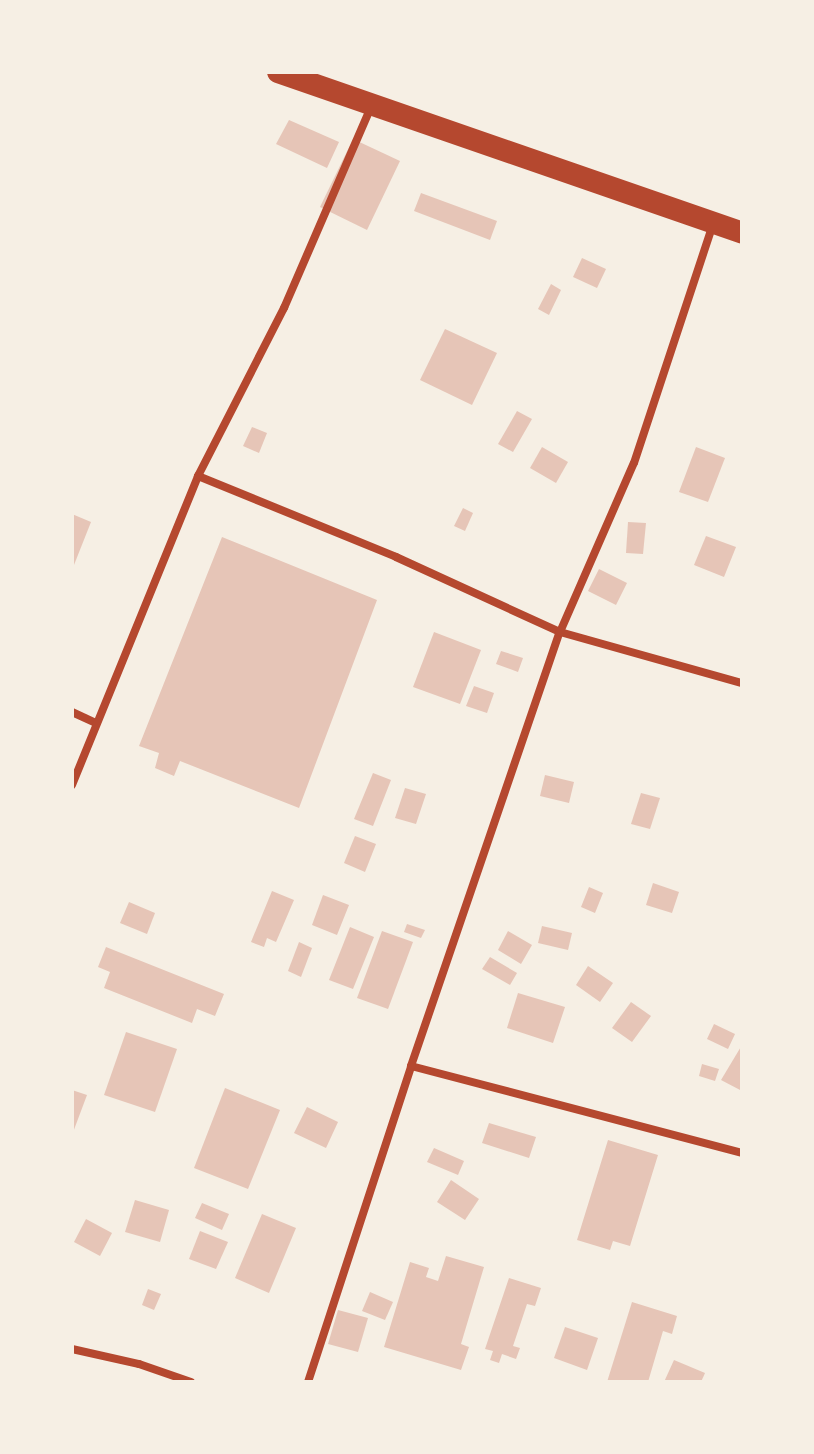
<!DOCTYPE html>
<style>
body{margin:0}
#map{position:relative;width:814px;height:1454px;overflow:hidden;background:#f6efe4;font-family:Cabin,sans-serif}
div>[style]{position:absolute}
[style*='--x']{left:calc(var(--x)*1px);top:calc(var(--y)*1px);width:calc(var(--w)*1px);rotate:calc(var(--a)*1deg)}
.building>*{inset:0;background:#e6c5b7}
.minor>*{height:8px;margin:-4px;padding:0 4px;transform-origin:4px;border-radius:4px;background:#b5482f}
.trunk>*{height:22px;margin:-11px;padding:0 11px;transform-origin:11px;border-radius:11px;background:#b5482f}
span{translate:-50% -50%;white-space:nowrap;text-align:center;line-height:1.15;-webkit-text-stroke:6px #f6efe4;paint-order:stroke}
.frame{position:absolute;inset:0;border:74px solid #f6efe4;pointer-events:none}
</style>
<div id="map">
<div class="building">
<div style="clip-path:polygon(289px 120px,339px 142px,327px 168px,276px 144px)"></div>
<div style="clip-path:polygon(353px 139px,400px 161px,367px 230px,320px 207px)"></div>
<div style="clip-path:polygon(421px 193px,497px 221px,490px 240px,414px 211px)"></div>
<div style="clip-path:polygon(582px 258px,606px 269px,597px 288px,573px 277px)"></div>
<div style="clip-path:polygon(551px 284px,561px 290px,549px 315px,538px 309px)"></div>
<div style="clip-path:polygon(445px 329px,497px 353px,472px 405px,420px 380px)"></div>
<div style="clip-path:polygon(517px 411px,532px 419px,513px 452px,498px 444px)"></div>
<div style="clip-path:polygon(252px 427px,267px 433px,259px 453px,243px 446px)"></div>
<div style="clip-path:polygon(542px 447px,568px 462px,556px 483px,530px 468px)"></div>
<div style="clip-path:polygon(696px 447px,725px 458px,708px 502px,679px 492px)"></div>
<div style="clip-path:polygon(463px 508px,473px 513px,465px 531px,454px 526px)"></div>
<div style="clip-path:polygon(72px 514px,91px 522px,72px 570px)"></div>
<div style="clip-path:polygon(628px 522px,646px 523px,643px 554px,626px 553px)"></div>
<div style="clip-path:polygon(706px 536px,736px 547px,724px 577px,694px 565px)"></div>
<div style="clip-path:polygon(222px 537px,377px 600px,299px 808px,180px 761px,174px 776px,155px 768px,159px 753px,139px 746px)"></div>
<div style="clip-path:polygon(599px 569px,627px 583px,616px 605px,588px 591px)"></div>
<div style="clip-path:polygon(434px 632px,481px 650px,460px 704px,413px 687px)"></div>
<div style="clip-path:polygon(501px 651px,523px 658px,518px 672px,496px 664px)"></div>
<div style="clip-path:polygon(474px 686px,494px 693px,487px 713px,466px 706px)"></div>
<div style="clip-path:polygon(373px 773px,391px 780px,373px 826px,354px 819px)"></div>
<div style="clip-path:polygon(545px 775px,574px 782px,569px 803px,540px 796px)"></div>
<div style="clip-path:polygon(405px 788px,426px 794px,416px 824px,395px 818px)"></div>
<div style="clip-path:polygon(641px 793px,660px 798px,650px 829px,631px 824px)"></div>
<div style="clip-path:polygon(355px 836px,376px 844px,365px 872px,344px 863px)"></div>
<div style="clip-path:polygon(653px 883px,679px 892px,672px 913px,646px 905px)"></div>
<div style="clip-path:polygon(589px 887px,603px 893px,595px 913px,581px 907px)"></div>
<div style="clip-path:polygon(272px 891px,294px 900px,276px 942px,267px 938px,264px 947px,251px 942px)"></div>
<div style="clip-path:polygon(323px 895px,349px 905px,337px 935px,312px 925px)"></div>
<div style="clip-path:polygon(129px 902px,155px 913px,147px 934px,120px 923px)"></div>
<div style="clip-path:polygon(407px 924px,425px 930px,421px 938px,404px 932px)"></div>
<div style="clip-path:polygon(542px 926px,572px 933px,568px 950px,538px 943px)"></div>
<div style="clip-path:polygon(350px 927px,374px 937px,353px 989px,329px 980px)"></div>
<div style="clip-path:polygon(382px 931px,413px 942px,388px 1009px,357px 998px)"></div>
<div style="clip-path:polygon(508px 931px,532px 945px,521px 964px,498px 950px)"></div>
<div style="clip-path:polygon(299px 942px,312px 948px,301px 977px,288px 971px)"></div>
<div style="clip-path:polygon(106px 947px,224px 994px,215px 1016px,197px 1009px,192px 1023px,104px 988px,110px 972px,98px 967px)"></div>
<div style="clip-path:polygon(490px 957px,517px 973px,510px 985px,482px 969px)"></div>
<div style="clip-path:polygon(588px 966px,613px 983px,600px 1002px,576px 985px)"></div>
<div style="clip-path:polygon(518px 993px,565px 1007px,553px 1043px,507px 1028px)"></div>
<div style="clip-path:polygon(631px 1002px,651px 1016px,632px 1042px,612px 1028px)"></div>
<div style="clip-path:polygon(714px 1024px,735px 1034px,728px 1049px,707px 1039px)"></div>
<div style="clip-path:polygon(126px 1032px,177px 1049px,155px 1112px,104px 1095px)"></div>
<div style="clip-path:polygon(742px 1045px,742px 1091px,721px 1080px)"></div>
<div style="clip-path:polygon(702px 1064px,719px 1069px,715px 1081px,699px 1076px)"></div>
<div style="clip-path:polygon(225px 1088px,280px 1110px,248px 1189px,194px 1168px)"></div>
<div style="clip-path:polygon(72px 1090px,87px 1095px,72px 1135px)"></div>
<div style="clip-path:polygon(307px 1107px,338px 1122px,326px 1148px,294px 1133px)"></div>
<div style="clip-path:polygon(489px 1123px,536px 1137px,529px 1158px,482px 1143px)"></div>
<div style="clip-path:polygon(608px 1140px,658px 1155px,630px 1246px,613px 1241px,610px 1250px,577px 1240px)"></div>
<div style="clip-path:polygon(434px 1148px,464px 1161px,458px 1175px,427px 1162px)"></div>
<div style="clip-path:polygon(451px 1180px,479px 1199px,465px 1220px,437px 1202px)"></div>
<div style="clip-path:polygon(135px 1200px,169px 1210px,160px 1242px,125px 1232px)"></div>
<div style="clip-path:polygon(202px 1203px,229px 1214px,222px 1230px,195px 1218px)"></div>
<div style="clip-path:polygon(262px 1214px,296px 1228px,269px 1293px,235px 1278px)"></div>
<div style="clip-path:polygon(86px 1219px,112px 1233px,100px 1256px,74px 1242px)"></div>
<div style="clip-path:polygon(200px 1231px,228px 1242px,216px 1269px,189px 1259px)"></div>
<div style="clip-path:polygon(446px 1256px,484px 1267px,461px 1344px,469px 1347px,461px 1370px,384px 1347px,410px 1262px,429px 1268px,426px 1277px,438px 1281px)"></div>
<div style="clip-path:polygon(509px 1278px,541px 1288px,535px 1306px,527px 1304px,513px 1346px,520px 1348px,516px 1359px,502px 1354px,499px 1363px,490px 1360px,493px 1351px,485px 1349px)"></div>
<div style="clip-path:polygon(148px 1289px,161px 1294px,154px 1310px,142px 1305px)"></div>
<div style="clip-path:polygon(370px 1292px,393px 1302px,385px 1320px,362px 1311px)"></div>
<div style="clip-path:polygon(632px 1302px,677px 1316px,672px 1334px,663px 1331px,648px 1382px,607px 1382px)"></div>
<div style="clip-path:polygon(338px 1310px,368px 1318px,358px 1352px,328px 1344px)"></div>
<div style="clip-path:polygon(565px 1327px,598px 1338px,587px 1370px,554px 1358px)"></div>
<div style="clip-path:polygon(674px 1360px,705px 1373px,701px 1382px,664px 1382px)"></div>
</div>
<div class="minor">
<div style="--x:198;--y:476;--w:214;--a:22.2"></div>
<div style="--x:396;--y:557;--w:180;--a:24.6"></div>
<div style="--x:560;--y:632;--w:189;--a:15.7"></div>
<div style="--x:72;--y:712;--w:26;--a:25"></div>
<div style="--x:72;--y:785;--w:334;--a:-67.8"></div>
<div style="--x:198;--y:476;--w:189;--a:-62.9"></div>
<div style="--x:284;--y:308;--w:221;--a:-66.6"></div>
<div style="--x:411;--y:1066;--w:342;--a:14.7"></div>
<div style="--x:72;--y:1349;--w:69;--a:12.6"></div>
<div style="--x:139;--y:1364;--w:55;--a:19.1"></div>
<div style="--x:308;--y:1382;--w:332;--a:-71.9"></div>
<div style="--x:411;--y:1066;--w:459;--a:-71.1"></div>
<div style="--x:560;--y:632;--w:184;--a:-66.4"></div>
<div style="--x:634;--y:463;--w:252;--a:-71.7"></div>
</div>
<div class="trunk">
<div style="--x:278;--y:72;--w:491;--a:19.1"></div>
</div>
<div class="frame"></div>
</div>
